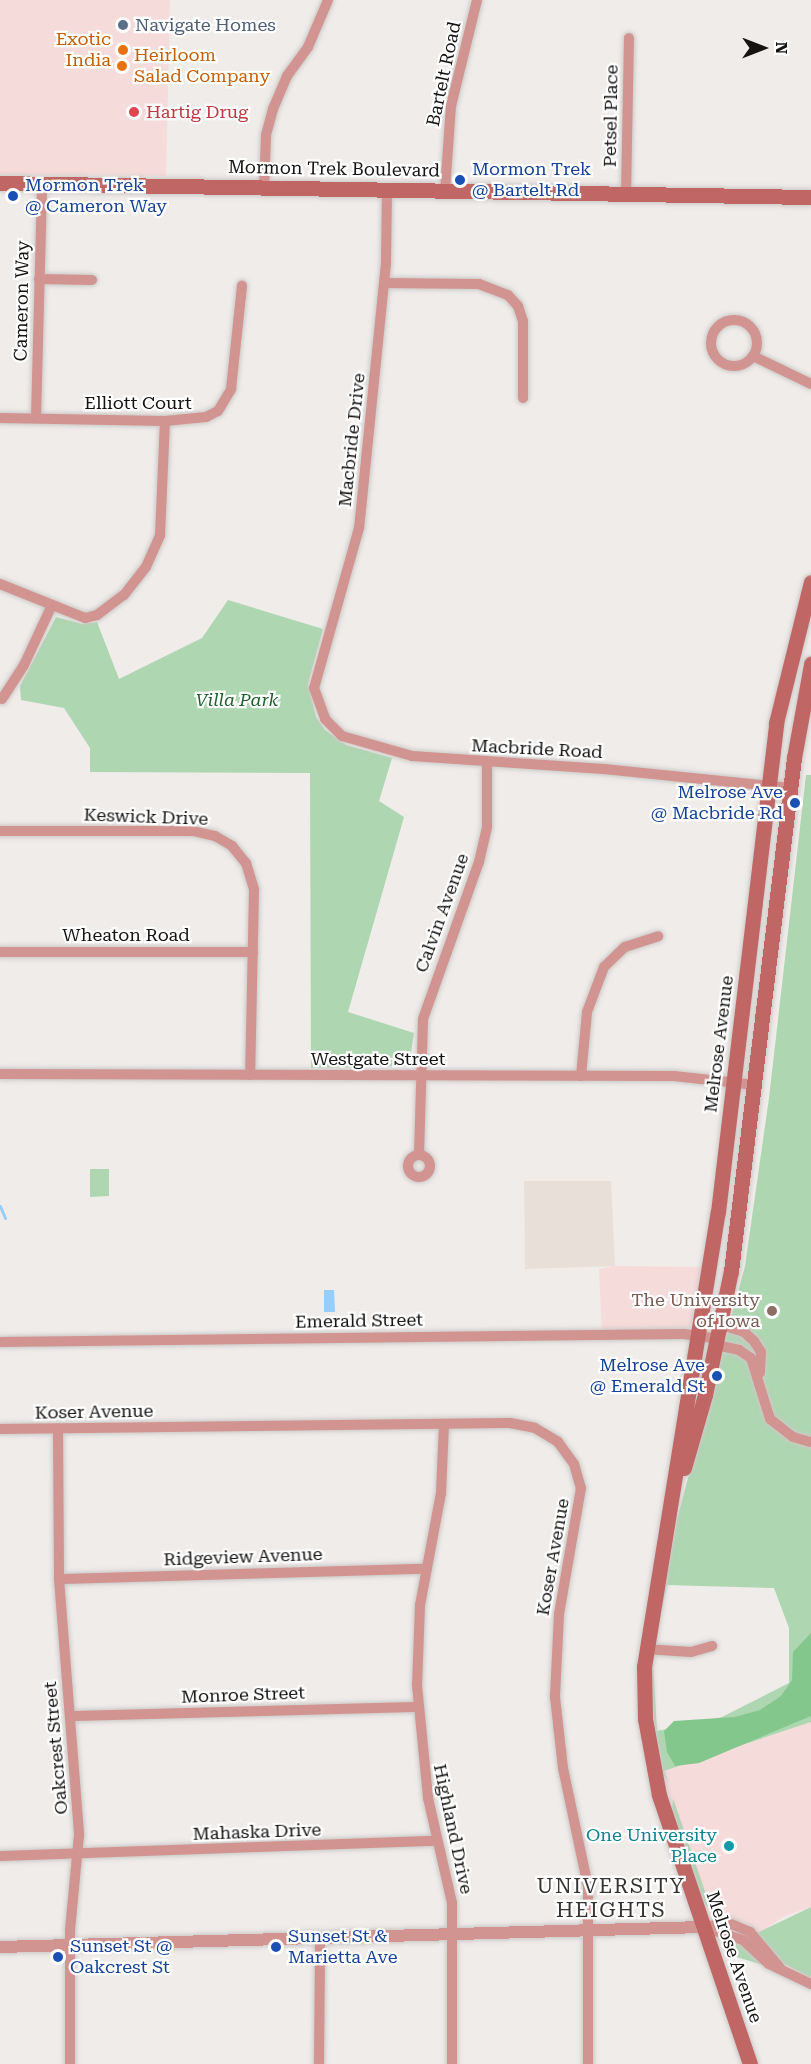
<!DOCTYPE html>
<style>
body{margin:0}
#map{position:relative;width:811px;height:2064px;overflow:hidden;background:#efecea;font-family:"Roboto Serif",serif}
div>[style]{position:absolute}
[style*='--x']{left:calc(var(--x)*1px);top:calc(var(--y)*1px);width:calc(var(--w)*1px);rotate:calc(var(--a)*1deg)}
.commercial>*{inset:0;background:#f6dbdb}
.built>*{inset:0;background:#e9dfd9}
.green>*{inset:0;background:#add6b1}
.forest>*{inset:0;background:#84c78c}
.water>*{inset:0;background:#96cefb}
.stream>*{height:3px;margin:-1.5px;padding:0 1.5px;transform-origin:1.5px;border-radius:1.5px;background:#96cefb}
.roads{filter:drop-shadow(0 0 2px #ccc9c7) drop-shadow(0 0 2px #ccc9c7)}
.minor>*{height:10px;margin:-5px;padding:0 5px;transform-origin:5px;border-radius:5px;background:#d29491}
.minor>.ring{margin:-5px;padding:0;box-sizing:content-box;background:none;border:10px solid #d29491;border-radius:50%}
.tertiary>*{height:12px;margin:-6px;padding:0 6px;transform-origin:6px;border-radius:6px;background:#d29491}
.secondary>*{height:15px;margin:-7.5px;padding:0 7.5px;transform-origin:7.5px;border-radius:7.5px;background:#c06765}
.dots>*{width:16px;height:16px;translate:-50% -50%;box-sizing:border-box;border:3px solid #fff;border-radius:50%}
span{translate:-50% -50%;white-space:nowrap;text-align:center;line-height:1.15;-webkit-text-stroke:4.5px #fff;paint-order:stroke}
.service-label{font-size:18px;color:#4e5e75}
.left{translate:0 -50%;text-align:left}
.food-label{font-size:18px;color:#c56008}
.right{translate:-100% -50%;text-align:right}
.street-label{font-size:18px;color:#141312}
.health-label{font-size:18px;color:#be3a42}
.transit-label{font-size:18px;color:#164399}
.park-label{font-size:18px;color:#1d622c;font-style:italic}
.education-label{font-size:18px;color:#785e54}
.culture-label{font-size:18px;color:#0d838f}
.quarter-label{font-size:21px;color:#363432;letter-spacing:1.5px}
.north{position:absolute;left:733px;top:18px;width:60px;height:60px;-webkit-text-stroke:4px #fff;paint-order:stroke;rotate:90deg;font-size:16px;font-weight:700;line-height:24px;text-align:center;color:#141312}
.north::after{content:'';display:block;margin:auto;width:21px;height:27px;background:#141312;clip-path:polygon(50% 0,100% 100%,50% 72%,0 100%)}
</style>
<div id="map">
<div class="commercial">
<div style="clip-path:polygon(0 0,170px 0,166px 176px,0 174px)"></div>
<div style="clip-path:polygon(615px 1266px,702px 1267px,689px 1334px,602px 1335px,599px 1269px)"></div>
<div style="clip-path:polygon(811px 1722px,811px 1907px,785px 1916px,758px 1934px,709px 1913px,693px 1878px,662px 1772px)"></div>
</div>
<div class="built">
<div style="clip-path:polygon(524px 1181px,611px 1181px,615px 1266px,525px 1269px)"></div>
</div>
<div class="green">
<div style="clip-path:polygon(228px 600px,323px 629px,308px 684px,316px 717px,325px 730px,346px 745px,392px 758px,379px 801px,404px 817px,348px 1012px,414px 1033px,409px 1066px,311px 1068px,310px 773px,90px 772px,90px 748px,64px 708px,21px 700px,20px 686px,56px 617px,82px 624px,97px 622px,119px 679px,202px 638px)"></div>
<div style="clip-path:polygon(806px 775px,811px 775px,811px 1722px,664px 1771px,669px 1782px,662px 1772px,655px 1731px,650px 1695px,653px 1660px,657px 1731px,722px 1717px,789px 1683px,789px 1628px,774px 1588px,667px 1585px,655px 1639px,677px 1519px,745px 1266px,769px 1098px)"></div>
<div style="clip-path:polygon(90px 1169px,109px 1169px,109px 1196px,90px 1197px)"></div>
<div style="clip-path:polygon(673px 1799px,675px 1804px,710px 1906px,706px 1906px,693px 1878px,672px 1808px)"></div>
<div style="clip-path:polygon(811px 1907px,811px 1978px,784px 1964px,757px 1933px)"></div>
<div style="clip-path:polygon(734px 1942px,742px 1943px,763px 1965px,730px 1955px,727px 1945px)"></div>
</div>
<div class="forest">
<div style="clip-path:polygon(811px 1633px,811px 1716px,699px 1763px,675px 1766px,667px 1752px,664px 1731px,674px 1721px,735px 1717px,760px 1710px,781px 1696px,792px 1680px,793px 1652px)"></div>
</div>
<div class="water">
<div style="clip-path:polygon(324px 1290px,334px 1290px,335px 1312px,324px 1312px)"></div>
</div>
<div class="stream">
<div style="--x:0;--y:1206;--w:13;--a:67"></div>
</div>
<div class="roads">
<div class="minor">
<div style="--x:264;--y:188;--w:53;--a:-87.8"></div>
<div style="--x:266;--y:135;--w:27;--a:-75"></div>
<div style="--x:273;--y:109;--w:36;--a:-67"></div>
<div style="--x:287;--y:76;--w:36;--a:-54"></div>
<div style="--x:308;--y:47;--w:51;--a:-66.9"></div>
<div style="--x:387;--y:190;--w:73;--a:90.8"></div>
<div style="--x:386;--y:263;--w:266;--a:95.8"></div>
<div style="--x:359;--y:528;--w:166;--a:105.7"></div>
<div style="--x:314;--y:688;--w:33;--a:70"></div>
<div style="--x:325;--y:719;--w:24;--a:45"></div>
<div style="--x:342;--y:736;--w:73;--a:15.9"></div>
<div style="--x:412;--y:756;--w:192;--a:3.9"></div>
<div style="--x:604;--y:769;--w:187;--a:5.8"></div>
<div style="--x:445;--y:191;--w:85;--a:-86"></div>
<div style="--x:451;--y:106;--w:109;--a:-76.2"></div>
<div style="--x:626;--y:194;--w:156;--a:-88.9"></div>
<div style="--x:39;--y:279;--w:53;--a:1.1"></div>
<div style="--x:384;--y:283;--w:95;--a:0.6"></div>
<div style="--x:479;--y:284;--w:31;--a:21"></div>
<div style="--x:508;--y:295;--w:15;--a:48"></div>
<div style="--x:518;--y:306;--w:16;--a:72"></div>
<div style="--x:523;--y:321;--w:77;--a:90"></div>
<div class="ring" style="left:711px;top:320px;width:36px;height:36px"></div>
<div style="--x:753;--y:356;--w:64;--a:25.8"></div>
<div style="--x:0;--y:418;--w:165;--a:1"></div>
<div style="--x:165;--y:421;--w:41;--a:-5.6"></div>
<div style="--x:206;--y:417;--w:13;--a:-27"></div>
<div style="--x:218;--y:411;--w:26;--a:-59"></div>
<div style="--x:231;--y:389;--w:104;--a:-83.9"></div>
<div style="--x:36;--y:418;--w:235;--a:-88.5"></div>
<div style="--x:0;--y:584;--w:92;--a:21.8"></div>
<div style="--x:85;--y:618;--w:12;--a:-14"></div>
<div style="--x:97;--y:615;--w:34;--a:-37"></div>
<div style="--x:124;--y:595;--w:36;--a:-52"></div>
<div style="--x:146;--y:567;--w:35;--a:-66"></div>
<div style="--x:160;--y:535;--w:114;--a:-87.5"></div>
<div style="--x:2;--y:699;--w:40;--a:-57.1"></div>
<div style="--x:24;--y:665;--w:64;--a:-65"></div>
<div style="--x:0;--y:831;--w:193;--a:0"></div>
<div style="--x:193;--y:831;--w:23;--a:13"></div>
<div style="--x:215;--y:836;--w:20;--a:30"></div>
<div style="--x:232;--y:846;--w:22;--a:51"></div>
<div style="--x:246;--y:863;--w:28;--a:73"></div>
<div style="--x:254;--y:890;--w:185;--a:91.2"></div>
<div style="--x:0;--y:952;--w:253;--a:0"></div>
<div style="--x:0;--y:1074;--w:674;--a:0.17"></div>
<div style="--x:674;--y:1076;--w:82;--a:6.3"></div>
<div style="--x:581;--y:1076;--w:64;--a:-84.6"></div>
<div style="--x:587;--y:1012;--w:48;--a:-69.3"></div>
<div style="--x:604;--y:967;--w:29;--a:-44"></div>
<div style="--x:625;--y:947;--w:35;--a:-18"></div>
<div class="ring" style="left:408px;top:1155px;width:12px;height:12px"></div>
<div style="--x:419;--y:1155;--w:136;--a:-88.3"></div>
<div style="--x:423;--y:1019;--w:167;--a:-70.4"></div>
<div style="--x:479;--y:862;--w:36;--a:-77"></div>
<div style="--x:487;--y:827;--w:65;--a:-90"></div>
<div style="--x:721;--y:1325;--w:24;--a:17"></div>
<div style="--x:744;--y:1332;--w:13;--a:42"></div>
<div style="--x:754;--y:1341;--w:13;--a:58"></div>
<div style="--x:761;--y:1352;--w:21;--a:93"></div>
<div style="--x:0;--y:1342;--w:684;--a:-0.67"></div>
<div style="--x:684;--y:1334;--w:34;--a:8"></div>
<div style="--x:716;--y:1345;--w:24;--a:12"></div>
<div style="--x:739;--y:1350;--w:14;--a:34"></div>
<div style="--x:751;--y:1358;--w:64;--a:72.7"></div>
<div style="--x:770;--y:1419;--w:29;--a:38"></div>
<div style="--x:793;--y:1437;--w:19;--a:16"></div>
<div style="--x:444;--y:1424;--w:69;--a:92.5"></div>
<div style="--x:441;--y:1493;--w:114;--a:100.6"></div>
<div style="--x:420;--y:1605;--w:80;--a:92.1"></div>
<div style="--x:417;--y:1685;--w:114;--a:84.4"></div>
<div style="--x:428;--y:1798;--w:108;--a:77.1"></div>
<div style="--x:452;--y:1903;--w:161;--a:90"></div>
<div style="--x:0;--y:1429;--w:510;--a:-0.67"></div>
<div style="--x:510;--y:1423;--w:25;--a:11"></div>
<div style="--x:535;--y:1428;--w:27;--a:31"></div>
<div style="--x:558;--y:1442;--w:27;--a:54"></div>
<div style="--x:574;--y:1464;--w:25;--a:74"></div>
<div style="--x:581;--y:1488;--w:128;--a:99.9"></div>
<div style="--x:559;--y:1614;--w:83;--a:92.8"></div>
<div style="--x:555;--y:1697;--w:71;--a:83.6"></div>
<div style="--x:563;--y:1768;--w:122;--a:78.1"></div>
<div style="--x:588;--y:1887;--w:177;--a:90"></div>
<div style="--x:58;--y:1429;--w:150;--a:89.6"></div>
<div style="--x:59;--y:1579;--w:257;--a:85.5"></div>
<div style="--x:79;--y:1835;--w:96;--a:95.4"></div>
<div style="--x:70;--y:1931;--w:133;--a:90"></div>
<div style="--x:59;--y:1579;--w:368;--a:-1.6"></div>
<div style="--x:645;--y:1649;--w:46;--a:3.7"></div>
<div style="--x:691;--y:1652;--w:22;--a:-16"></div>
<div style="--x:70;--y:1716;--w:348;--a:-1.5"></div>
<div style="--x:0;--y:1856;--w:437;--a:-2"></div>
<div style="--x:703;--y:1927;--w:42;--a:18"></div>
<div style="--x:743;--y:1940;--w:35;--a:43"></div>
<div style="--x:769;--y:1964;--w:47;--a:25.5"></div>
<div style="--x:703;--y:1927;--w:26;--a:-9"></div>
<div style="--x:729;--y:1923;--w:23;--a:23"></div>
<div style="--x:750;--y:1932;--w:48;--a:50"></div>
<div style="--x:319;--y:2064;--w:124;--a:-89.5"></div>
</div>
<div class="tertiary">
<div style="--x:0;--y:1947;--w:703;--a:-1.63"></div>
</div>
<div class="secondary">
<div style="--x:0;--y:183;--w:811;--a:0.99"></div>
<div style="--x:684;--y:1468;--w:76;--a:-74"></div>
<div style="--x:705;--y:1395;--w:127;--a:-78.2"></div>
<div style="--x:731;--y:1271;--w:517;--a:-83"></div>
<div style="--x:794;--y:758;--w:96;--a:-79.7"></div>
<div style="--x:750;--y:2064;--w:284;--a:-108.7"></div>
<div style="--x:659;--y:1795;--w:77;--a:-100.4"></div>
<div style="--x:645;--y:1719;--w:52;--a:-91.1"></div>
<div style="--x:644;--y:1667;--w:461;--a:-80.8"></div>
<div style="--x:718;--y:1212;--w:492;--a:-83.2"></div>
<div style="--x:776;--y:723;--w:145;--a:-76.1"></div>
</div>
</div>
<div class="dots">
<div style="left:123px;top:25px;background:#5c6f8a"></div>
<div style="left:123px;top:50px;background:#e8710a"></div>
<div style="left:122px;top:66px;background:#e8710a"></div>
<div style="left:134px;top:112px;background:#e0444e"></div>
<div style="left:460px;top:180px;background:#1a4fb4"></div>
<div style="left:13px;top:196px;background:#1a4fb4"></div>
<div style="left:795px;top:803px;background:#1a4fb4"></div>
<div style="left:772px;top:1311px;background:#8d6e63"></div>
<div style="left:717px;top:1376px;background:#1a4fb4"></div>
<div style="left:729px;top:1846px;background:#0f9aa8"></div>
<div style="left:276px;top:1947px;background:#1a4fb4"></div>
<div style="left:58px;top:1957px;background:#1a4fb4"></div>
</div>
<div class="service-label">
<span class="left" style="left:135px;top:25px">Navigate Homes</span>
</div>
<div class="food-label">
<span class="right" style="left:111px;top:50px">Exotic<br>India</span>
<span class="left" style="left:134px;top:66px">Heirloom<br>Salad Company</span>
</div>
<div class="street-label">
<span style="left:444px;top:74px;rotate:-78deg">Bartelt Road</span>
<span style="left:611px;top:116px;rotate:-89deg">Petsel Place</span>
<span style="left:334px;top:169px;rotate:1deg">Mormon Trek Boulevard</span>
<span style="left:22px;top:301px;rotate:-89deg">Cameron Way</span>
<span style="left:138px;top:403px">Elliott Court</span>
<span style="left:352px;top:440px;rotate:-84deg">Macbride Drive</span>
<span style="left:537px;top:749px;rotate:3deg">Macbride Road</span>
<span style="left:146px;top:817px;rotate:2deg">Keswick Drive</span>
<span style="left:442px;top:913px;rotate:-70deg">Calvin Avenue</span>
<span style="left:126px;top:935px">Wheaton Road</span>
<span style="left:719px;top:1044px;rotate:-83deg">Melrose Avenue</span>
<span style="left:378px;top:1059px">Westgate Street</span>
<span style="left:359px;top:1321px;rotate:-1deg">Emerald Street</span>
<span style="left:94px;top:1412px;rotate:-1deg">Koser Avenue</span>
<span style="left:243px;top:1557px;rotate:-2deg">Ridgeview Avenue</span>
<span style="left:553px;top:1557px;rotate:-80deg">Koser Avenue</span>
<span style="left:243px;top:1695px;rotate:-2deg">Monroe Street</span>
<span style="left:56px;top:1748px;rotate:-95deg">Oakcrest Street</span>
<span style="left:453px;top:1829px;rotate:78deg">Highland Drive</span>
<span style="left:257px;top:1832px;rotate:-2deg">Mahaska Drive</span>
<span style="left:734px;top:1957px;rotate:71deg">Melrose Avenue</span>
</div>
<div class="health-label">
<span class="left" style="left:146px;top:112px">Hartig Drug</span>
</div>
<div class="transit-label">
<span class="left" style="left:472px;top:180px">Mormon Trek<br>@ Bartelt Rd</span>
<span class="left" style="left:25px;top:196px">Mormon Trek<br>@ Cameron Way</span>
<span class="right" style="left:783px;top:803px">Melrose Ave<br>@ Macbride Rd</span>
<span class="right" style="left:705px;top:1376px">Melrose Ave<br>@ Emerald St</span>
<span class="left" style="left:288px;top:1947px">Sunset St &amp;<br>Marietta Ave</span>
<span class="left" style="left:70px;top:1957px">Sunset St @<br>Oakcrest St</span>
</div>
<div class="park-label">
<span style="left:237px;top:700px">Villa Park</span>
</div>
<div class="education-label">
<span class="right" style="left:760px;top:1311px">The University<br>of Iowa</span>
</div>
<div class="culture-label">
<span class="right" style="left:717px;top:1846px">One University<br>Place</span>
</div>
<div class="quarter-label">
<span style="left:611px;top:1898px">UNIVERSITY<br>HEIGHTS</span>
</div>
<div class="north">N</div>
</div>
